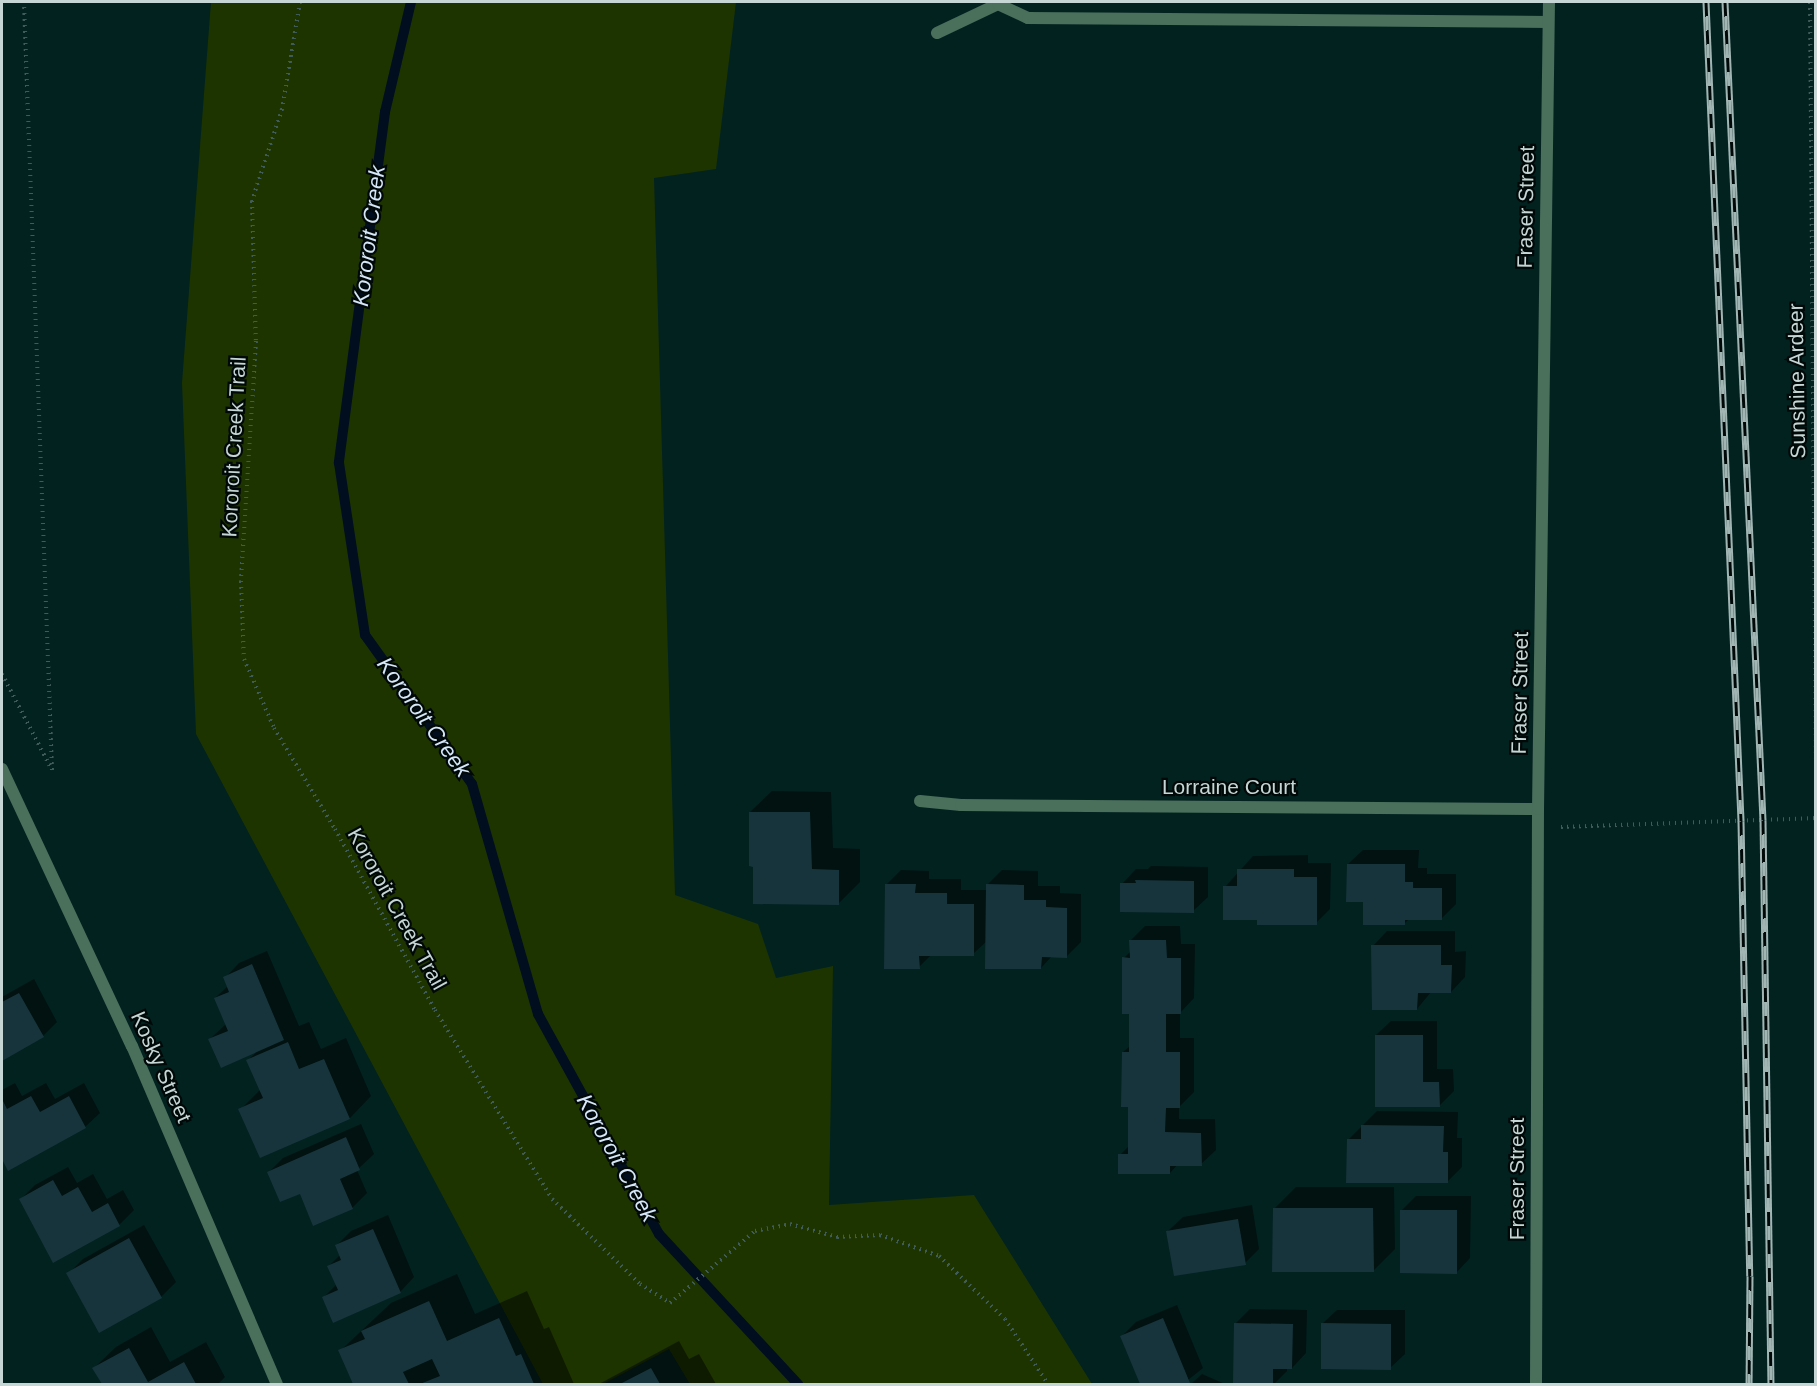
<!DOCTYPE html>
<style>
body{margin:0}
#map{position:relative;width:1817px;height:1386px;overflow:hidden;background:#022220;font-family:Arial,sans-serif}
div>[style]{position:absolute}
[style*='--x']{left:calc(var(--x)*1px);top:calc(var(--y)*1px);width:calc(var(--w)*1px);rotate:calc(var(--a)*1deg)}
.green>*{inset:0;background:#1d3400}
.shadow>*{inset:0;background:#0007}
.stream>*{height:10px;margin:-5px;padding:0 5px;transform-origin:5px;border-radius:5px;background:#000e20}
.building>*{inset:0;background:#17343c}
.path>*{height:4px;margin-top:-2px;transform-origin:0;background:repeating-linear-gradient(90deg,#405c5a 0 1.5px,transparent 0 6px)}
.street>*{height:12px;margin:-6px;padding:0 6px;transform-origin:6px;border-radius:6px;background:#4a6f5b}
.rail>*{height:7px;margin-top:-3.5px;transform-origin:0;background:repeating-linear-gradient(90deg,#010908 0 14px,#a1b5b3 0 28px);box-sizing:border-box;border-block:2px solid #a1b5b3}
span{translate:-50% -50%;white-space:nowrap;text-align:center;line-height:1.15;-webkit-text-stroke:4.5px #010908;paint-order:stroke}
.street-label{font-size:21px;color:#c5d6d4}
.water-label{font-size:22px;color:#d5e7f8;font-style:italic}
.frame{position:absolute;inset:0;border:3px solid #c5d6d4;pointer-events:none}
</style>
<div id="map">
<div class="green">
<div style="clip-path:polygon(211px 2px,736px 2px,716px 169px,654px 178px,675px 895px,758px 924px,776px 978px,833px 966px,829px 1205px,974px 1195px,1092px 1384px,690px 1384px,669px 1349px,603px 1384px,543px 1384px,196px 734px,182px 383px)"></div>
</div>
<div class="shadow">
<div style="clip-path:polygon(772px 791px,831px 792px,833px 848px,860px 849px,860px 882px,838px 904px,750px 812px)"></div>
<div style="clip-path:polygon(1363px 850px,1419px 850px,1418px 868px,1427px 868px,1427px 874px,1456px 874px,1456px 904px,1442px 918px,1410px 918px,1404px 924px,1364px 900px,1348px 864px)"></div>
<div style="clip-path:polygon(1308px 855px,1308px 863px,1331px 863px,1330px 909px,1316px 923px,1259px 919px,1225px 887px,1253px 856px)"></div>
<div style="clip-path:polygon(1151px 866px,1208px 867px,1208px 897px,1193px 911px,1122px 884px,1136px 869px,1148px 869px)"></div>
<div style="clip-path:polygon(901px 870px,929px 871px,929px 879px,961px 879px,961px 890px,987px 890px,987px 885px,1002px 870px,1038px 871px,1038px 886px,1060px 886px,1060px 893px,1081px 894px,1081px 942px,1067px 956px,1052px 956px,1041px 968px,987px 941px,973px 954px,932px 954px,919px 967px,886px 885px)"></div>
<div style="clip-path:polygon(1145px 926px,1180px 926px,1181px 944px,1195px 944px,1194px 998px,1180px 1013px,1180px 1038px,1194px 1038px,1194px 1092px,1179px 1107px,1179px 1119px,1215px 1119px,1216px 1150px,1201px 1164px,1178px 1164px,1170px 1173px,1120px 1155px,1130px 1145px,1130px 1106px,1123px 1052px,1130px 1046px,1131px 1012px,1124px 958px,1131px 951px,1131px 940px)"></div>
<div style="clip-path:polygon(1387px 931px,1455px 931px,1455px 952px,1466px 951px,1465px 977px,1451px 992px,1431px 992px,1417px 1009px,1373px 946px)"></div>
<div style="clip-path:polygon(267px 951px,299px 1026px,309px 1022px,321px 1049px,346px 1038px,371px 1096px,350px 1118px,260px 1156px,240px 1110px,261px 1089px,248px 1060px,259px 1050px,210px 1039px,226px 1024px,215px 998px,228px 986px,225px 978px,239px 963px)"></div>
<div style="clip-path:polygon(34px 979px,57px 1022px,43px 1036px,2px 1059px,2px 997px)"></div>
<div style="clip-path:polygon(1391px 1021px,1437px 1021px,1437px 1069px,1453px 1069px,1454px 1091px,1439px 1106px,1376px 1035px)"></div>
<div style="clip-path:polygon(15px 1083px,22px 1096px,46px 1083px,55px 1099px,84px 1083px,100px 1113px,85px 1127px,9px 1169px,2px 1156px,2px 1090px)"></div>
<div style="clip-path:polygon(1377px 1111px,1458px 1112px,1457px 1138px,1462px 1138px,1462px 1167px,1448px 1181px,1348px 1140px)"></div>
<div style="clip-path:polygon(361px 1124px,374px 1154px,357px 1170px,367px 1193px,352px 1208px,314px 1224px,300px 1192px,269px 1172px,283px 1158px)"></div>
<div style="clip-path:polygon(68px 1167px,77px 1183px,93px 1174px,107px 1199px,123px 1190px,134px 1210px,119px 1225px,20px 1200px,35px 1185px)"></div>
<div style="clip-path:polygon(1296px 1187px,1394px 1187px,1395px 1249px,1373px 1271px,1274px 1209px)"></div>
<div style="clip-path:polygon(1416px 1196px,1471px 1196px,1470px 1258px,1456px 1273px,1401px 1211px)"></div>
<div style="clip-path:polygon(1252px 1205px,1259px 1249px,1245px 1263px,1168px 1231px,1183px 1217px)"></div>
<div style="clip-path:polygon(388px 1215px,414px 1277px,400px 1292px,324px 1297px,337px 1284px,329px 1266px,340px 1255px,336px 1246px,351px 1231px)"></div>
<div style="clip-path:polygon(144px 1225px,176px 1282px,161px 1297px,68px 1274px,83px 1259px)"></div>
<div style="clip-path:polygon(457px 1274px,475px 1314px,527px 1291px,544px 1329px,549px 1327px,574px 1384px,355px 1384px,340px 1351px,391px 1303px)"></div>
<div style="clip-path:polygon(1177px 1305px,1203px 1368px,1183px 1384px,1142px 1384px,1122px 1336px,1136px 1322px)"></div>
<div style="clip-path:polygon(1250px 1309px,1307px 1310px,1306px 1353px,1292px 1368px,1287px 1367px,1287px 1371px,1274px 1384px,1235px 1384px,1235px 1324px)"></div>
<div style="clip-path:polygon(1337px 1310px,1405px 1310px,1405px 1354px,1390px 1368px,1322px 1324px)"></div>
<div style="clip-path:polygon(151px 1327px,170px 1362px,206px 1342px,225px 1377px,218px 1384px,101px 1384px,103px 1383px,94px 1368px,116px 1347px)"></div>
<div style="clip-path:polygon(679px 1341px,689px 1359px,699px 1354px,716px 1384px,599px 1384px)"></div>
<div style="clip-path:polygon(1202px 1374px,1225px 1384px,1191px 1384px)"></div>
</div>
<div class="stream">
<div style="--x:411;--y:2;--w:113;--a:103.3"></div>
<div style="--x:385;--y:112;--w:354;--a:97.5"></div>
<div style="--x:339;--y:463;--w:174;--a:81.4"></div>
<div style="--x:365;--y:635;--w:183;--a:54.3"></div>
<div style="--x:472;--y:784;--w:239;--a:74"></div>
<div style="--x:538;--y:1014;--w:251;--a:61.2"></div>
<div style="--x:659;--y:1234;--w:205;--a:47.2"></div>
</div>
<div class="building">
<div style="clip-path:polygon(749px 812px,810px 812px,812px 869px,839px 870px,839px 905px,753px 904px,753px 867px,749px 866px)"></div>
<div style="clip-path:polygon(1347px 864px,1405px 864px,1405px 882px,1413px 882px,1413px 888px,1442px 888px,1442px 920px,1405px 920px,1405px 925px,1363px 925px,1363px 902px,1346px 902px)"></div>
<div style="clip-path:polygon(1237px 869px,1294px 869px,1294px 877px,1317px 877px,1317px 925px,1257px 925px,1257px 920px,1223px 920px,1223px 886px,1237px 886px)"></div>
<div style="clip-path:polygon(1135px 880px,1194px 881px,1194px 913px,1120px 912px,1120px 883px,1136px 883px)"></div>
<div style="clip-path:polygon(885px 884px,916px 884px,915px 893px,947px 893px,947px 904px,974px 904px,974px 956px,919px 956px,920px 969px,884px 969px)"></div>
<div style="clip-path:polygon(986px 884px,1024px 885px,1024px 900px,1046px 900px,1046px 907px,1067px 908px,1067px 958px,1042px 957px,1041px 969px,985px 969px)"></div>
<div style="clip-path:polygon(1129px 940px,1166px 940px,1167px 958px,1181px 958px,1181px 1014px,1166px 1014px,1166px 1052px,1180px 1052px,1180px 1108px,1166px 1108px,1165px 1132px,1201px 1133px,1202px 1166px,1170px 1166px,1170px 1174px,1118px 1174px,1118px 1154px,1128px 1154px,1128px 1107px,1121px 1107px,1122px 1052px,1129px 1052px,1129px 1014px,1122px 1014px,1122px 957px,1130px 958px)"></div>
<div style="clip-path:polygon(1371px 945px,1441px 945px,1441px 965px,1452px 965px,1451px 993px,1418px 993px,1417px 1010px,1372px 1010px)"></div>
<div style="clip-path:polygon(252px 964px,284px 1040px,221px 1068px,208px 1039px,228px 1031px,214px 998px,229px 992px,223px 977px)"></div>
<div style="clip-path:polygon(19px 993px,44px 1037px,2px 1061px,2px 1002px)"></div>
<div style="clip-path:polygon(1375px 1035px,1423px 1035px,1423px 1082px,1439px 1082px,1440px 1107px,1375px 1107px)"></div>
<div style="clip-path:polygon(288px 1042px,299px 1069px,324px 1059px,350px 1119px,260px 1158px,238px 1109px,263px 1098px,246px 1060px)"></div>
<div style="clip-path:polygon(31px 1096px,40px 1112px,69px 1096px,86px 1128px,8px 1171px,2px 1159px,2px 1099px,7px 1109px)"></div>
<div style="clip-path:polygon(1361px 1125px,1444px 1126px,1443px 1152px,1448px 1152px,1448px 1183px,1346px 1183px,1347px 1139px,1361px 1139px)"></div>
<div style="clip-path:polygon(346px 1137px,360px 1170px,340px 1179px,353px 1209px,313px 1226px,300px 1194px,280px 1202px,267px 1172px)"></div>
<div style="clip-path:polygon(53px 1180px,62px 1196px,78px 1187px,92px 1212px,108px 1203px,120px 1226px,53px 1263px,19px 1199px)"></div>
<div style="clip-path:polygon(1273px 1208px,1373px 1208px,1374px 1272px,1272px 1272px)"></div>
<div style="clip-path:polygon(1400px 1210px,1457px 1210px,1457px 1274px,1400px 1273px)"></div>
<div style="clip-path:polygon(1238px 1219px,1246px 1265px,1174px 1276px,1166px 1231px)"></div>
<div style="clip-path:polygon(373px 1229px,401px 1293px,333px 1323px,322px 1297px,338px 1290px,327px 1266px,341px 1260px,335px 1245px)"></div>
<div style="clip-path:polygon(129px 1238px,162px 1298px,99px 1333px,66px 1273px)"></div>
<div style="clip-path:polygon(429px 1301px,447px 1341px,499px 1318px,516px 1356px,521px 1354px,534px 1384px,420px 1384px,440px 1376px,432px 1359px,403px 1372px,409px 1384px,353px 1384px,338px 1350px,365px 1339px,361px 1331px)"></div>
<div style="clip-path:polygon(1163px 1318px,1190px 1383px,1187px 1384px,1140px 1384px,1120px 1336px)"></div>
<div style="clip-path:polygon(1234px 1323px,1293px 1324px,1292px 1369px,1273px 1369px,1273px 1384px,1233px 1384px)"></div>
<div style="clip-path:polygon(1321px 1323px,1391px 1324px,1391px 1370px,1321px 1369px)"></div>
<div style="clip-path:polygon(129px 1348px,148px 1382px,184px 1362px,196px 1384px,102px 1384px,92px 1368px)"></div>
<div style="clip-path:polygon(651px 1368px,660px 1384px,620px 1384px)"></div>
</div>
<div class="path">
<div style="--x:300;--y:2;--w:109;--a:99.5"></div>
<div style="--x:282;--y:109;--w:97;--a:108.1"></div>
<div style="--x:252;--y:201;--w:140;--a:88.4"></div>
<div style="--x:256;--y:341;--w:240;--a:93.6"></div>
<div style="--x:241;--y:581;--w:78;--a:87.8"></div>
<div style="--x:244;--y:659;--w:75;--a:66.5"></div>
<div style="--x:274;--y:728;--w:118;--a:58.9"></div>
<div style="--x:335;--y:829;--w:207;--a:61.1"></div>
<div style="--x:435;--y:1010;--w:222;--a:58.2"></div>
<div style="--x:552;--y:1199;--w:122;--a:44"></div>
<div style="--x:640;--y:1284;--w:36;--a:32"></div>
<div style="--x:670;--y:1303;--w:111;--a:-40.3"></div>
<div style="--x:755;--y:1231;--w:36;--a:-11"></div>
<div style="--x:790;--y:1224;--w:49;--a:15.5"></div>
<div style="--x:837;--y:1237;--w:43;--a:-2.7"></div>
<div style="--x:880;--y:1235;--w:63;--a:19.6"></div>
<div style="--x:939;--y:1256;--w:91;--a:43.7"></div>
<div style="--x:1005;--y:1319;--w:78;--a:56.5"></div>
<div style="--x:1810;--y:2;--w:758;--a:89.55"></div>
<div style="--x:2;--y:674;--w:108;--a:62.5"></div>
<div style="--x:52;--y:770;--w:769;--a:-92.09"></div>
<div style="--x:1561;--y:827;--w:255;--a:-2"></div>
</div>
<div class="street">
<div style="--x:937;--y:33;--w:68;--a:-25.4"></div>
<div style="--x:998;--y:4;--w:33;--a:25"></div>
<div style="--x:1028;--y:18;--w:520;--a:0.44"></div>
<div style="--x:2;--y:769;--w:306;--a:64.9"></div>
<div style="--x:132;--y:1046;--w:368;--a:66.8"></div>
<div style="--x:920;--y:801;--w:41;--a:5.6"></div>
<div style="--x:961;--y:805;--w:577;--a:0.4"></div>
<div style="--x:1536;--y:1384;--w:575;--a:-89.8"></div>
<div style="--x:1538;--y:809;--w:807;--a:-89.22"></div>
</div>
<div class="rail">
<div style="--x:1706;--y:2;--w:820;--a:87.55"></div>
<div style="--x:1741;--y:821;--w:455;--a:88.9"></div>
<div style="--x:1750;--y:1276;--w:108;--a:90.5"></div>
<div style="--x:1725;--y:2;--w:819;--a:87.34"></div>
<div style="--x:1763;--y:820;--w:564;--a:89.19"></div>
</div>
<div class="street-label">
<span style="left:1526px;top:207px;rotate:-89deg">Fraser Street</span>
<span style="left:1797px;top:381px;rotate:-91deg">Sunshine Ardeer</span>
<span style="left:234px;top:447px;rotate:-87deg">Kororoit Creek Trail</span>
<span style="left:1520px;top:693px;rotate:-89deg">Fraser Street</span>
<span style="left:1229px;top:787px">Lorraine Court</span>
<span style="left:397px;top:909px;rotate:61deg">Kororoit Creek Trail</span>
<span style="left:161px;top:1067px;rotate:66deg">Kosky Street</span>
<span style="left:1517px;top:1179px;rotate:-90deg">Fraser Street</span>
</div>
<div class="water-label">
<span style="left:369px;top:236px;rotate:-83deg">Kororoit Creek</span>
<span style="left:424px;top:717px;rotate:54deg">Kororoit Creek</span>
<span style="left:617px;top:1158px;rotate:61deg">Kororoit Creek</span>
</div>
<div class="frame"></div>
</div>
